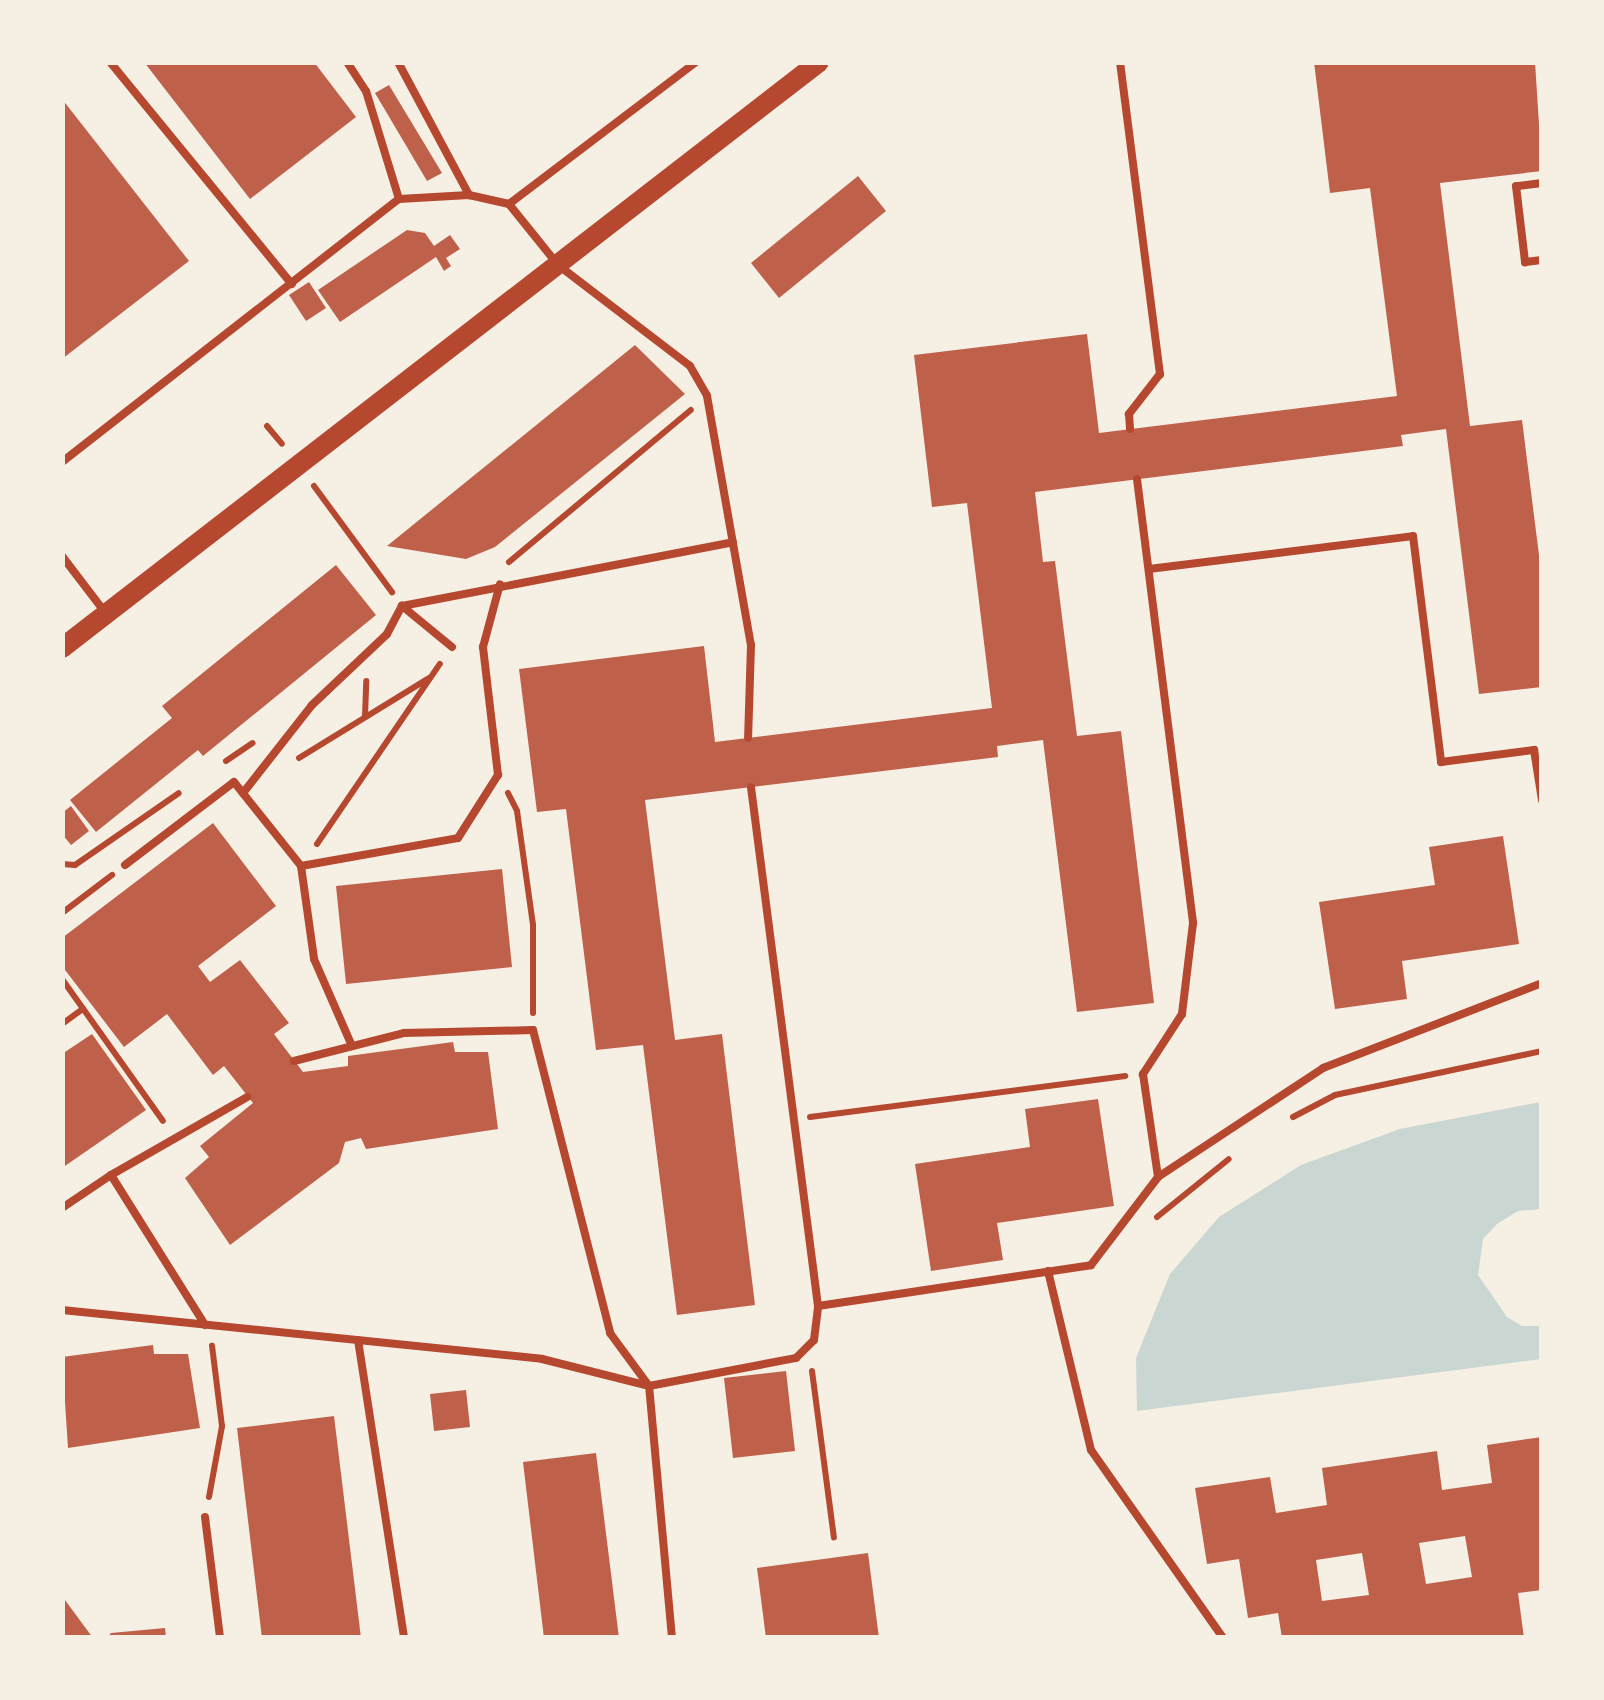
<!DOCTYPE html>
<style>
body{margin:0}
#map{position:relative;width:1604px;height:1700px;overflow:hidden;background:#f6efe4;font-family:"Work Sans",sans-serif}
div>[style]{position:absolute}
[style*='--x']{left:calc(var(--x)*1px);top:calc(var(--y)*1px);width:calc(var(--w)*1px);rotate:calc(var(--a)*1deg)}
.water>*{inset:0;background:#c9d6d2}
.building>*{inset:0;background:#bf614a}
.path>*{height:6px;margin:-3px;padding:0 3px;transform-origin:3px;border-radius:3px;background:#b5482f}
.service>*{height:8px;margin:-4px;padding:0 4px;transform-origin:4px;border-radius:4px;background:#b5482f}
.secondary>*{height:20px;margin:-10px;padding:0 10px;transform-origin:10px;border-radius:10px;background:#b5482f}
span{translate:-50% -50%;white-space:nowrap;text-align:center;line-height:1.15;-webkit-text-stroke:9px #f6efe4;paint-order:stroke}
.frame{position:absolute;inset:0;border:65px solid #f6efe4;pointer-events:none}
</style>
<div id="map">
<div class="water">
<div style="clip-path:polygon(1541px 1102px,1541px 1209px,1518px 1211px,1497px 1224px,1483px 1239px,1478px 1275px,1507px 1317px,1522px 1326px,1541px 1326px,1541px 1359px,1137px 1411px,1136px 1358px,1170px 1274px,1219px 1217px,1301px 1165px,1400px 1129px)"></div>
</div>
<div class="building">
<div style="clip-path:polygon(144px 62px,314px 62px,356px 117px,250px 199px)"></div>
<div style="clip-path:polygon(1314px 62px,1535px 62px,1542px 171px,1440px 183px,1470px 426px,1522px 420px,1542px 579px,1542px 687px,1479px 694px,1446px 429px,1401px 435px,1403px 446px,1035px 492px,1043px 562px,1055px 561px,1077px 736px,1121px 731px,1154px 1003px,1077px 1012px,1043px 740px,997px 746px,998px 757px,645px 800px,675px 1040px,722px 1034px,755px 1305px,677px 1315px,643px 1045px,596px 1050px,566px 809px,537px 812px,519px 669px,704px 646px,715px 742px,992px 708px,967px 503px,932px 507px,914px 355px,1087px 334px,1099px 433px,1397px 396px,1370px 188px,1330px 193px)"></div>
<div style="clip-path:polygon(389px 85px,442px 173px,427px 181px,375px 93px)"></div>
<div style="clip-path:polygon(62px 99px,189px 261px,62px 359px)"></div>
<div style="clip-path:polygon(858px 176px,886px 211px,779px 298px,751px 263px)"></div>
<div style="clip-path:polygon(407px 230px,425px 233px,434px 246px,450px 235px,460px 249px,446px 258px,451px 266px,444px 271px,436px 257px,340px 322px,318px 290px)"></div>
<div style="clip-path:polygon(309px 282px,326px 308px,306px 321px,289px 295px)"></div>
<div style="clip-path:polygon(635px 345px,685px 394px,495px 547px,466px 559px,387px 546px)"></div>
<div style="clip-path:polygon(336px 565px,376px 615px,203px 756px,198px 750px,96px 832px,70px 800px,172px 718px,162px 706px)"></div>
<div style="clip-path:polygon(71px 806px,89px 831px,71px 845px,62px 834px,62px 813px)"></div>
<div style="clip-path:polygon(213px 823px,276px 906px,198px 966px,210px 982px,240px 960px,289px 1023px,274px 1034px,303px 1072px,348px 1066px,348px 1056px,453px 1042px,455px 1052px,488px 1052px,498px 1129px,366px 1149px,361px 1138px,345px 1142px,339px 1163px,230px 1245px,185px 1178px,209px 1157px,200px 1146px,253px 1103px,224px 1066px,213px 1075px,167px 1014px,124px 1047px,62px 966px,62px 938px)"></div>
<div style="clip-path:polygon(1503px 836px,1519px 944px,1402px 961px,1407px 999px,1335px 1009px,1319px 902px,1435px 885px,1429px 847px)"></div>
<div style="clip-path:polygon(502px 869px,512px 967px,346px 984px,336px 886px)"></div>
<div style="clip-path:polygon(92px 1034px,146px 1110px,62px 1168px,62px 1054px)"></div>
<div style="clip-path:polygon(1098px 1099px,1114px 1206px,997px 1223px,1003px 1260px,931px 1271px,915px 1164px,1030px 1147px,1025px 1109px)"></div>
<div style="clip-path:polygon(153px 1345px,154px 1354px,188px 1354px,200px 1428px,68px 1448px,62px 1357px)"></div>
<div style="clip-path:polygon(786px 1371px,795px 1451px,733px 1458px,724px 1378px)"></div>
<div style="clip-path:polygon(466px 1390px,470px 1427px,434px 1431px,430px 1394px)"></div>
<div style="clip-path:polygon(334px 1416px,361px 1638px,262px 1638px,237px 1428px)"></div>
<div style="clip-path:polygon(evenodd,1542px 1437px,1542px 1590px,1518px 1593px,1524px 1638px,1282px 1638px,1278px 1613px,1248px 1618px,1239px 1559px,1207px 1564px,1195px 1488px,1270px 1477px,1276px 1513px,1327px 1505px,1322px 1468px,1437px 1451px,1442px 1490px,1492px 1483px,1487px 1445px,1542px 1437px,1465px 1536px,1472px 1577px,1426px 1584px,1419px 1543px,1465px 1536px,1542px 1437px,1362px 1553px,1369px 1595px,1322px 1601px,1316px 1560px,1362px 1553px)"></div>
<div style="clip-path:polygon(596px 1453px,619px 1638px,544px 1638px,523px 1462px)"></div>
<div style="clip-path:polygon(868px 1553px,879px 1638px,766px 1638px,757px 1568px)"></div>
<div style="clip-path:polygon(62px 1596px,93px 1638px,62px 1638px)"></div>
<div style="clip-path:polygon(165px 1628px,166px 1638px,107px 1638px,111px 1633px)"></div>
</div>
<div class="path">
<div style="--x:267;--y:426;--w:23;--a:50"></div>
<div style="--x:314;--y:486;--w:132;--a:53.7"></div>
<div style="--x:509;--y:562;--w:237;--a:-39.9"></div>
<div style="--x:365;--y:717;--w:36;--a:-88"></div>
<div style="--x:299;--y:758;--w:153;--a:-31.6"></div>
<div style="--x:226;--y:761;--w:32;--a:-34"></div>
<div style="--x:508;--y:793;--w:20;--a:63"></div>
<div style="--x:517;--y:811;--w:115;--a:82"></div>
<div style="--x:533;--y:925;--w:88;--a:90"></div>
<div style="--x:317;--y:844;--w:218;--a:-55.7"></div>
<div style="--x:62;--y:864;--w:13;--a:4"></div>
<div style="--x:75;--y:865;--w:126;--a:-34.7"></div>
<div style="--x:62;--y:913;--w:63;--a:-37.2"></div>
<div style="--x:62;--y:979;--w:174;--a:54.6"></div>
<div style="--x:62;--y:1024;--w:26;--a:-36"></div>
<div style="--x:810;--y:1117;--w:318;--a:-7.4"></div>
<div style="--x:1293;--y:1117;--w:47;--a:-27.6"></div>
<div style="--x:1335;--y:1095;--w:212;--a:-12"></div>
<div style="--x:1157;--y:1217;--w:92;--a:-38.9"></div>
<div style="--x:812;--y:1371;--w:168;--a:82.5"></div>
<div style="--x:209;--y:1497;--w:72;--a:-79.6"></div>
<div style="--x:222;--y:1426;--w:81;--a:-97.1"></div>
</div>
<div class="service">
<div style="--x:110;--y:62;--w:287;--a:50.7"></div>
<div style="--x:347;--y:62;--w:35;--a:57"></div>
<div style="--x:366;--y:91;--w:113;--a:73"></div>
<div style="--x:398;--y:62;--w:151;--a:61.9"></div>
<div style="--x:1120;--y:62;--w:315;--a:82.7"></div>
<div style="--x:1160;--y:374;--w:51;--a:127.8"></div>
<div style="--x:1129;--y:414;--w:15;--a:86"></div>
<div style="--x:1542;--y:183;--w:26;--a:173"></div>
<div style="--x:1516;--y:186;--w:77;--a:83.2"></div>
<div style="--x:1525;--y:262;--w:17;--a:-7"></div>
<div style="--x:509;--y:204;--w:235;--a:-37.2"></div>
<div style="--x:62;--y:462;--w:427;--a:-38"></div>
<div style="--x:399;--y:199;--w:70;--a:-3.3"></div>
<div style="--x:469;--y:195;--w:41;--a:12.7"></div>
<div style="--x:509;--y:204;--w:78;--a:51.2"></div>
<div style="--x:558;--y:265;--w:166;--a:37.4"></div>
<div style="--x:690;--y:366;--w:34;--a:60"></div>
<div style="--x:707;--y:396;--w:253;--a:80"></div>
<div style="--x:751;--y:645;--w:93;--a:91.8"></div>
<div style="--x:1137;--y:479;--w:448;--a:82.8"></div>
<div style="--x:1193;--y:923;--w:92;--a:96.9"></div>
<div style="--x:1182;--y:1014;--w:72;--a:123"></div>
<div style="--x:1143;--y:1074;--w:104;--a:81.7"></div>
<div style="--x:62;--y:556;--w:69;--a:52.6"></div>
<div style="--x:1149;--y:569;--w:266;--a:-7.1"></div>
<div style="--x:1413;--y:536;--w:228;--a:82.9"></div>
<div style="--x:1441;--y:762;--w:94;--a:-7.4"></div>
<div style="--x:1534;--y:750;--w:51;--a:80.9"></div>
<div style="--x:452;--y:647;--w:65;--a:-140.6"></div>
<div style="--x:402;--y:606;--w:337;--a:-10.9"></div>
<div style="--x:243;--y:793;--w:112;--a:-51.9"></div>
<div style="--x:312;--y:705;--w:103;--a:-43.4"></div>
<div style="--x:387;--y:634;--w:32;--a:-62"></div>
<div style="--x:125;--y:865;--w:137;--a:-37.3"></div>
<div style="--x:234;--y:782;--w:107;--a:51.4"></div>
<div style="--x:301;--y:866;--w:159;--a:-10.1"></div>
<div style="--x:458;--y:838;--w:75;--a:-57.6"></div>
<div style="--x:498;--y:775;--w:129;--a:-96.7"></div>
<div style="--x:483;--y:647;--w:65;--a:-74.9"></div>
<div style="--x:301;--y:866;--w:94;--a:82"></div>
<div style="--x:314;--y:959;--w:95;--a:66.4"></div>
<div style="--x:294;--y:1061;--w:114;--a:-14.3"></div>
<div style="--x:404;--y:1033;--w:129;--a:-1.3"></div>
<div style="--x:533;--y:1030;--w:313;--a:75.7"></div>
<div style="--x:610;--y:1333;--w:66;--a:53.7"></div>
<div style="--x:111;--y:1175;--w:157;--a:-29.8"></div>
<div style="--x:62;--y:1208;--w:59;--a:-34"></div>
<div style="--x:111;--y:1175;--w:177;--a:57.9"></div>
<div style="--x:1048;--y:1271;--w:184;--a:76.5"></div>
<div style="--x:1091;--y:1450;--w:230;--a:54.9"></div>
<div style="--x:818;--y:1306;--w:276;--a:-8.5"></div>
<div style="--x:1091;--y:1265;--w:111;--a:-52.7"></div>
<div style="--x:1158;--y:1177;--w:198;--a:-33.4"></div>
<div style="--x:1323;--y:1068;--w:235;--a:-21.2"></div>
<div style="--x:62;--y:1310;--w:482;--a:5.8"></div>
<div style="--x:542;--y:1359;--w:110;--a:14.2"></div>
<div style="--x:358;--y:1340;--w:302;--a:81.2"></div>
<div style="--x:205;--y:1517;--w:122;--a:82.9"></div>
<div style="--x:672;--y:1638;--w:253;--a:-95.2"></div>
<div style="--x:649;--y:1386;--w:150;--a:-10.8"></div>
<div style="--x:796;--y:1358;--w:25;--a:-45"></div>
<div style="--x:814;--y:1340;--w:34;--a:-83"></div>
<div style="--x:818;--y:1306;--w:523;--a:-97.36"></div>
</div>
<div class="secondary">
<div style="--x:62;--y:648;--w:957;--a:-37.74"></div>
</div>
<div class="frame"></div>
</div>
